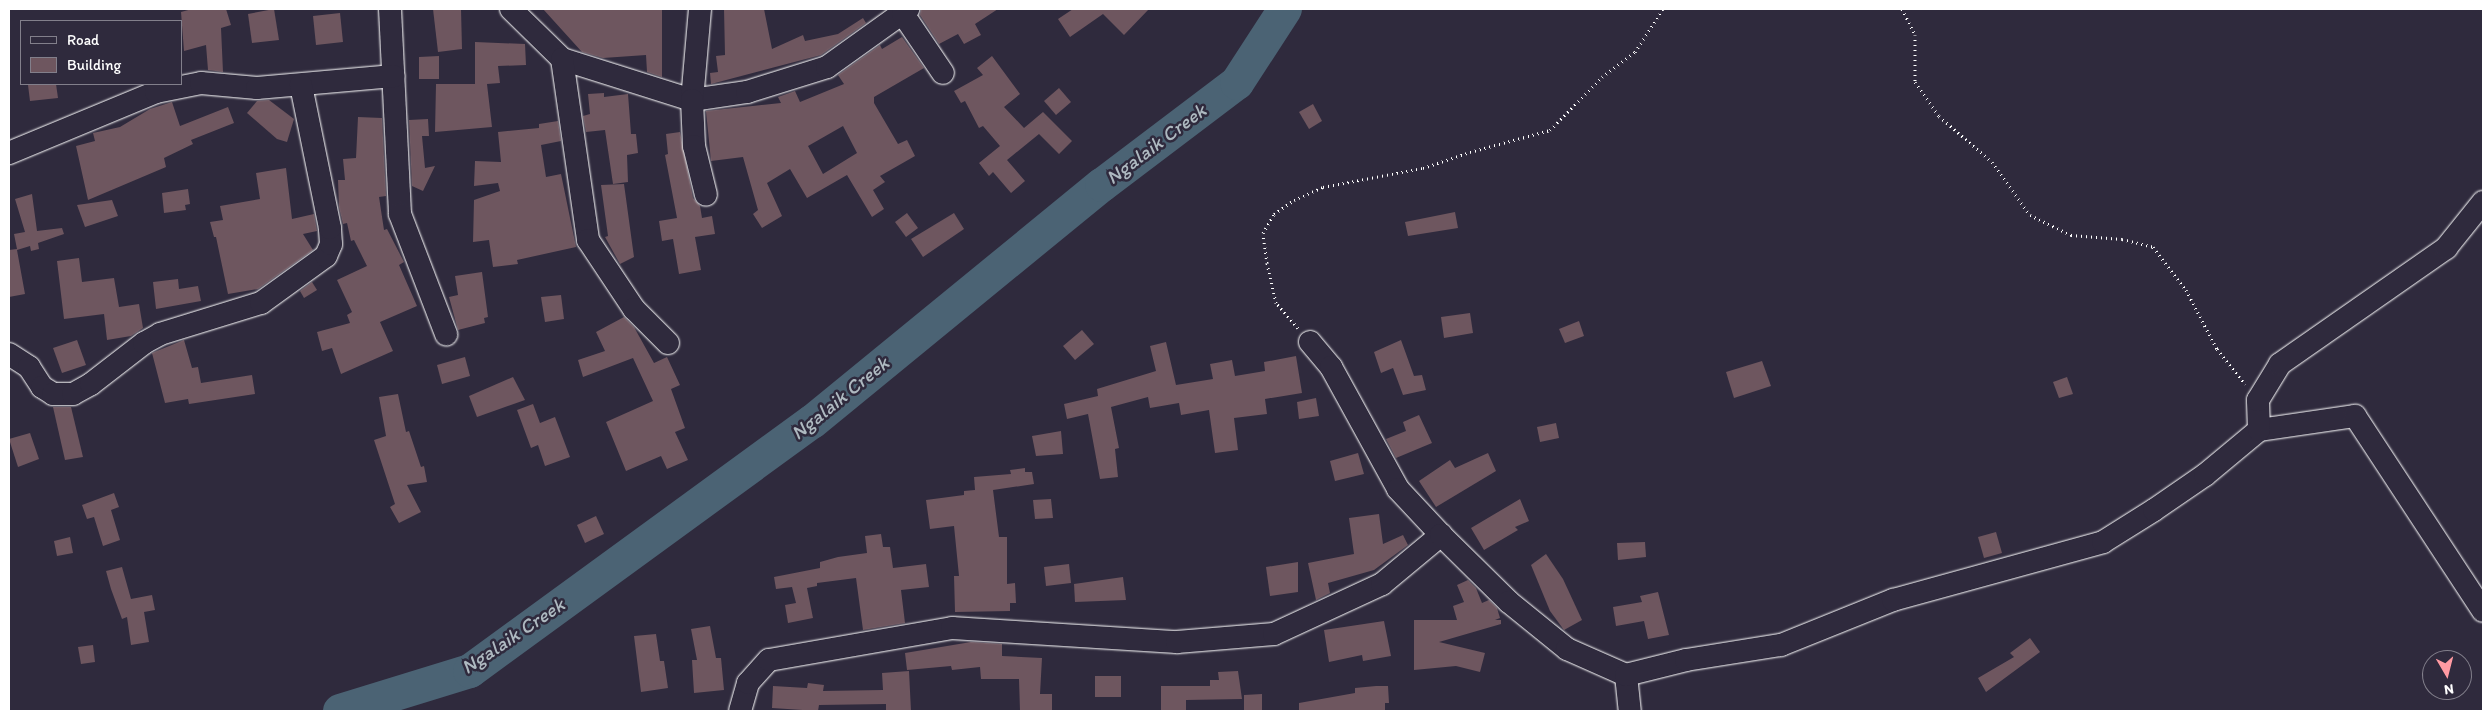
<!DOCTYPE html>
<style>
body{margin:0}
#map{position:relative;width:2492px;height:720px;overflow:hidden;background:#2f2a3d;font-family:Itim,sans-serif}
div>[style]{position:absolute}
[style*='--x']{left:calc(var(--x)*1px);top:calc(var(--y)*1px);width:calc(var(--w)*1px);rotate:calc(var(--a)*1deg)}
.river>*{height:34px;margin:-17px;padding:0 17px;transform-origin:17px;border-radius:17px;background:#4b6374}
.building>*{inset:0;background:#6e565f}
.path>*{height:3px;margin-top:-1.5px;transform-origin:0;background:repeating-linear-gradient(90deg,#fff 0 1px,transparent 0 5px)}
.roads{filter:drop-shadow(0 0 1px #fff) drop-shadow(0 0 1px #fff)}
.minor>*{height:22px;margin:-11px;padding:0 11px;transform-origin:11px;border-radius:11px;background:#2f2a3d}
span{translate:-50% -50%;white-space:nowrap;text-align:center;line-height:1.15;-webkit-text-stroke:5px #2f2a3d;paint-order:stroke}
.water-label{font-size:20px;color:#aeb9c0;font-style:italic}
.frame{position:absolute;inset:0;border:10px solid #fff;pointer-events:none}
.legend{position:absolute;left:20px;top:20px;width:162px;height:65px;box-sizing:border-box;background:#2f2a3d;border:1px solid #827f8b;margin:0;padding:6px 9px;list-style:none;font-size:15px;color:#fff}
.legend li{display:flex;align-items:center;gap:10px;height:25px}
.legend b{width:25px;border:1px solid #827f8b}
.north{position:absolute;left:2422px;top:650px;width:50px;height:50px;box-sizing:border-box;background:#2f2a3d;border:1px solid #827f8b;border-radius:50%;rotate:172deg;font-size:14px;font-weight:700;line-height:20px;text-align:center;color:#fff}
.north::after{content:'';display:block;margin:auto;width:18px;height:22px;background:#ff9aa2;clip-path:polygon(50% 0,100% 100%,50% 72%,0 100%)}
</style>
<div id="map">
<div class="river">
<div style="--x:340;--y:711;--w:136;--a:-17.1"></div>
<div style="--x:470;--y:671;--w:423;--a:-36.1"></div>
<div style="--x:812;--y:422;--w:375;--a:-39.3"></div>
<div style="--x:1102;--y:185;--w:169;--a:-37.1"></div>
<div style="--x:1237;--y:83;--w:88;--a:-57"></div>
</div>
<div class="building">
<div style="clip-path:polygon(192px 9px,226px 9px,231px 25px,221px 28px,223px 72px,208px 70px,206px 45px,184px 51px,181px 12px)"></div>
<div style="clip-path:polygon(274px 9px,279px 40px,252px 43px,248px 14px)"></div>
<div style="clip-path:polygon(433px 9px,461px 9px,462px 49px,438px 52px)"></div>
<div style="clip-path:polygon(543px 9px,662px 9px,662px 77px,647px 72px,646px 55px,603px 58px,582px 52px)"></div>
<div style="clip-path:polygon(724px 9px,764px 9px,772px 49px,803px 35px,805px 41px,838px 34px,863px 18px,866px 23px,821px 55px,711px 84px,710px 73px,718px 72px,716px 56px,725px 55px)"></div>
<div style="clip-path:polygon(921px 9px,998px 9px,975px 24px,981px 35px,964px 44px,958px 34px,939px 44px,920px 15px)"></div>
<div style="clip-path:polygon(1073px 9px,1149px 9px,1124px 35px,1103px 14px,1070px 37px,1058px 19px)"></div>
<div style="clip-path:polygon(340px 13px,343px 42px,316px 45px,313px 16px)"></div>
<div style="clip-path:polygon(evenodd,902px 37px,924px 68px,874px 97px,874px 103px,898px 144px,907px 140px,915px 156px,880px 176px,885px 182px,873px 190px,884px 209px,872px 217px,847px 175px,807px 198px,790px 169px,767px 183px,782px 216px,762px 228px,753px 214px,758px 210px,743px 157px,711px 161px,706px 111px,781px 103px,778px 97px,795px 91px,800px 102px,844px 84px,838px 75px,880px 45px,882px 49px,902px 37px,843px 126px,857px 153px,823px 174px,808px 146px,843px 126px)"></div>
<div style="clip-path:polygon(475px 42px,525px 44px,526px 65px,498px 66px,500px 83px,487px 84px,492px 127px,435px 132px,436px 84px,475px 84px)"></div>
<div style="clip-path:polygon(439px 56px,439px 79px,419px 79px,419px 57px)"></div>
<div style="clip-path:polygon(992px 56px,1020px 94px,1004px 107px,1024px 128px,1043px 112px,1072px 141px,1059px 154px,1039px 134px,1007px 160px,1025px 181px,1011px 193px,993px 172px,989px 176px,979px 163px,1000px 146px,983px 126px,979px 128px,965px 101px,961px 103px,954px 91px,983px 75px,977px 68px)"></div>
<div style="clip-path:polygon(56px 84px,58px 98px,30px 101px,28px 85px)"></div>
<div style="clip-path:polygon(1059px 88px,1071px 102px,1056px 115px,1044px 101px)"></div>
<div style="clip-path:polygon(604px 93px,604px 97px,628px 94px,631px 134px,636px 134px,638px 153px,627px 155px,628px 182px,613px 184px,605px 130px,586px 132px,583px 116px,590px 114px,588px 94px)"></div>
<div style="clip-path:polygon(269px 100px,294px 119px,287px 142px,277px 139px,247px 113px,257px 101px)"></div>
<div style="clip-path:polygon(172px 102px,180px 126px,228px 107px,234px 123px,191px 140px,193px 144px,164px 158px,166px 167px,88px 200px,76px 146px,95px 141px,93px 133px,120px 127px,150px 109px)"></div>
<div style="clip-path:polygon(1313px 104px,1322px 121px,1309px 129px,1299px 112px)"></div>
<div style="clip-path:polygon(358px 117px,382px 118px,386px 196px,379px 197px,384px 230px,387px 229px,404px 262px,399px 265px,417px 306px,380px 322px,393px 351px,341px 374px,332px 348px,322px 351px,317px 332px,350px 323px,347px 315px,352px 312px,337px 280px,367px 266px,354px 240px,351px 241px,347px 223px,343px 224px,339px 207px,338px 180px,345px 180px,343px 159px,356px 158px)"></div>
<div style="clip-path:polygon(428px 119px,429px 136px,422px 136px,425px 168px,435px 166px,423px 191px,412px 186px,409px 120px)"></div>
<div style="clip-path:polygon(558px 121px,561px 141px,541px 145px,546px 177px,561px 174px,576px 247px,517px 260px,518px 264px,493px 267px,489px 240px,473px 242px,474px 200px,500px 191px,498px 183px,474px 186px,475px 161px,501px 162px,498px 132px,539px 128px,539px 124px)"></div>
<div style="clip-path:polygon(680px 132px,693px 198px,700px 206px,702px 218px,712px 216px,715px 234px,695px 237px,701px 270px,679px 274px,673px 239px,662px 241px,659px 221px,677px 218px,665px 155px,668px 154px,666px 134px)"></div>
<div style="clip-path:polygon(286px 168px,292px 219px,314px 214px,317px 231px,303px 234px,313px 250px,258px 289px,228px 294px,216px 237px,214px 237px,210px 222px,223px 220px,220px 206px,260px 199px,256px 173px)"></div>
<div style="clip-path:polygon(624px 184px,634px 257px,620px 264px,605px 237px,608px 236px,601px 185px)"></div>
<div style="clip-path:polygon(188px 189px,190px 204px,185px 205px,186px 210px,164px 213px,162px 193px)"></div>
<div style="clip-path:polygon(32px 194px,37px 231px,62px 228px,64px 234px,38px 243px,39px 249px,31px 251px,30px 246px,17px 250px,25px 294px,9px 297px,9px 250px,17px 249px,14px 234px,25px 232px,15px 199px)"></div>
<div style="clip-path:polygon(112px 200px,118px 216px,85px 227px,77px 205px)"></div>
<div style="clip-path:polygon(1455px 212px,1458px 228px,1408px 236px,1405px 222px)"></div>
<div style="clip-path:polygon(907px 213px,918px 228px,906px 237px,895px 222px)"></div>
<div style="clip-path:polygon(954px 213px,964px 229px,923px 257px,911px 239px)"></div>
<div style="clip-path:polygon(79px 258px,82px 282px,114px 278px,119px 307px,139px 304px,143px 328px,131px 336px,107px 340px,104px 314px,64px 319px,57px 261px)"></div>
<div style="clip-path:polygon(482px 272px,488px 317px,484px 318px,485px 323px,458px 330px,449px 297px,458px 295px,455px 276px)"></div>
<div style="clip-path:polygon(178px 279px,179px 289px,198px 286px,201px 301px,156px 309px,153px 282px)"></div>
<div style="clip-path:polygon(312px 282px,317px 290px,304px 298px,300px 291px)"></div>
<div style="clip-path:polygon(561px 295px,564px 319px,545px 322px,541px 297px)"></div>
<div style="clip-path:polygon(1470px 313px,1473px 333px,1444px 338px,1441px 317px)"></div>
<div style="clip-path:polygon(624px 317px,634px 327px,654px 363px,667px 357px,680px 385px,671px 389px,685px 428px,675px 432px,688px 460px,667px 469px,661px 456px,626px 471px,606px 422px,653px 401px,633px 358px,583px 377px,578px 360px,605px 351px,596px 332px)"></div>
<div style="clip-path:polygon(1579px 321px,1584px 336px,1565px 343px,1559px 329px)"></div>
<div style="clip-path:polygon(1082px 330px,1094px 344px,1075px 360px,1063px 346px)"></div>
<div style="clip-path:polygon(77px 340px,86px 365px,62px 373px,53px 348px)"></div>
<div style="clip-path:polygon(184px 340px,192px 368px,198px 367px,201px 383px,252px 375px,255px 394px,189px 404px,188px 399px,165px 403px,152px 353px)"></div>
<div style="clip-path:polygon(1401px 340px,1414px 376px,1422px 375px,1426px 390px,1403px 395px,1393px 368px,1381px 373px,1374px 352px)"></div>
<div style="clip-path:polygon(1166px 342px,1176px 385px,1213px 379px,1210px 364px,1232px 360px,1235px 376px,1265px 371px,1264px 362px,1296px 356px,1302px 393px,1265px 399px,1267px 414px,1234px 418px,1238px 450px,1215px 453px,1209px 410px,1181px 415px,1179px 403px,1150px 408px,1148px 397px,1111px 407px,1119px 448px,1115px 449px,1118px 477px,1100px 479px,1088px 414px,1067px 419px,1064px 404px,1098px 396px,1097px 389px,1156px 371px,1150px 346px)"></div>
<div style="clip-path:polygon(465px 357px,470px 376px,442px 384px,437px 365px)"></div>
<div style="clip-path:polygon(1762px 361px,1771px 386px,1734px 398px,1726px 372px)"></div>
<div style="clip-path:polygon(513px 377px,525px 400px,477px 417px,469px 396px)"></div>
<div style="clip-path:polygon(2067px 377px,2073px 394px,2059px 398px,2053px 382px)"></div>
<div style="clip-path:polygon(398px 394px,406px 432px,409px 431px,421px 467px,424px 466px,427px 482px,407px 485px,421px 512px,399px 523px,390px 507px,395px 504px,374px 440px,386px 436px,379px 397px)"></div>
<div style="clip-path:polygon(1316px 398px,1319px 416px,1299px 419px,1297px 402px)"></div>
<div style="clip-path:polygon(533px 404px,540px 423px,555px 417px,570px 457px,545px 466px,538px 445px,531px 448px,517px 410px)"></div>
<div style="clip-path:polygon(53px 407px,71px 407px,83px 457px,65px 460px)"></div>
<div style="clip-path:polygon(1419px 415px,1432px 443px,1396px 458px,1386px 439px,1406px 431px,1403px 422px)"></div>
<div style="clip-path:polygon(1556px 423px,1559px 438px,1540px 442px,1537px 427px)"></div>
<div style="clip-path:polygon(1061px 431px,1063px 454px,1036px 456px,1032px 436px)"></div>
<div style="clip-path:polygon(30px 433px,39px 459px,18px 467px,9px 439px)"></div>
<div style="clip-path:polygon(1358px 453px,1364px 474px,1335px 481px,1330px 461px)"></div>
<div style="clip-path:polygon(1488px 453px,1496px 471px,1436px 507px,1419px 481px,1450px 460px,1455px 468px)"></div>
<div style="clip-path:polygon(1025px 468px,1025px 472px,1032px 472px,1034px 484px,993px 490px,999px 537px,1007px 537px,1007px 584px,1015px 583px,1016px 603px,1010px 603px,1010px 611px,955px 612px,954px 576px,959px 576px,954px 526px,930px 529px,926px 500px,964px 495px,964px 491px,975px 490px,974px 477px,1011px 474px,1010px 470px)"></div>
<div style="clip-path:polygon(114px 493px,119px 507px,111px 510px,120px 540px,103px 546px,94px 517px,87px 519px,82px 505px)"></div>
<div style="clip-path:polygon(1051px 499px,1053px 518px,1035px 519px,1033px 500px)"></div>
<div style="clip-path:polygon(1520px 499px,1529px 521px,1515px 527px,1518px 530px,1484px 550px,1471px 528px)"></div>
<div style="clip-path:polygon(1379px 514px,1383px 544px,1403px 535px,1408px 545px,1374px 570px,1328px 583px,1330px 593px,1316px 600px,1308px 563px,1354px 554px,1349px 518px)"></div>
<div style="clip-path:polygon(596px 516px,604px 534px,585px 543px,577px 525px)"></div>
<div style="clip-path:polygon(1996px 532px,2002px 553px,1984px 558px,1978px 537px)"></div>
<div style="clip-path:polygon(881px 534px,883px 547px,890px 547px,893px 568px,926px 564px,929px 587px,901px 590px,905px 623px,863px 630px,856px 578px,817px 583px,817px 586px,807px 588px,813px 618px,788px 623px,785px 605px,796px 603px,792px 587px,776px 589px,774px 577px,820px 568px,820px 562px,838px 557px,867px 553px,865px 536px)"></div>
<div style="clip-path:polygon(70px 537px,73px 553px,57px 556px,54px 541px)"></div>
<div style="clip-path:polygon(1645px 542px,1646px 557px,1618px 560px,1617px 543px)"></div>
<div style="clip-path:polygon(1546px 554px,1563px 579px,1582px 620px,1564px 630px,1550px 611px,1531px 565px)"></div>
<div style="clip-path:polygon(1298px 562px,1298px 592px,1270px 596px,1266px 567px)"></div>
<div style="clip-path:polygon(1069px 564px,1071px 583px,1046px 586px,1044px 567px)"></div>
<div style="clip-path:polygon(122px 567px,131px 599px,152px 595px,155px 610px,144px 612px,149px 642px,131px 645px,127px 617px,122px 619px,111px 589px,106px 571px)"></div>
<div style="clip-path:polygon(1123px 577px,1126px 600px,1075px 602px,1074px 584px)"></div>
<div style="clip-path:polygon(1468px 580px,1476px 588px,1482px 603px,1489px 600px,1497px 608px,1500px 618px,1495px 620px,1501px 620px,1501px 624px,1439px 642px,1485px 653px,1480px 672px,1456px 666px,1414px 670px,1414px 620px,1457px 620px,1453px 606px,1464px 602px,1457px 585px)"></div>
<div style="clip-path:polygon(1658px 592px,1669px 635px,1648px 639px,1644px 621px,1616px 626px,1613px 607px,1642px 602px,1640px 596px)"></div>
<div style="clip-path:polygon(1384px 621px,1391px 656px,1363px 661px,1362px 655px,1329px 662px,1324px 630px)"></div>
<div style="clip-path:polygon(710px 626px,716px 658px,721px 658px,724px 690px,694px 693px,692px 660px,697px 660px,691px 629px)"></div>
<div style="clip-path:polygon(656px 634px,660px 661px,664px 661px,668px 688px,641px 692px,634px 636px)"></div>
<div style="clip-path:polygon(2030px 638px,2040px 652px,1986px 692px,1978px 678px,2014px 657px,2010px 653px)"></div>
<div style="clip-path:polygon(971px 642px,1002px 644px,1002px 656px,1042px 658px,1040px 694px,1052px 694px,1052px 711px,1020px 711px,1019px 679px,981px 679px,980px 667px,952px 670px,951px 666px,907px 670px,905px 653px)"></div>
<div style="clip-path:polygon(93px 645px,95px 662px,81px 664px,78px 647px)"></div>
<div style="clip-path:polygon(909px 671px,911px 711px,886px 711px,886px 704px,819px 705px,818px 711px,772px 708px,773px 686px,807px 688px,808px 683px,824px 685px,823px 691px,883px 690px,882px 673px)"></div>
<div style="clip-path:polygon(1238px 671px,1242px 699px,1186px 700px,1186px 711px,1161px 711px,1161px 686px,1210px 686px,1210px 680px,1219px 680px,1218px 672px)"></div>
<div style="clip-path:polygon(1095px 676px,1121px 676px,1121px 697px,1095px 697px)"></div>
<div style="clip-path:polygon(1376px 686px,1388px 686px,1389px 703px,1385px 703px,1385px 711px,1299px 711px,1299px 703px,1355px 693px,1355px 688px)"></div>
<div style="clip-path:polygon(1262px 694px,1262px 711px,1244px 711px,1244px 695px)"></div>
</div>
<div class="path">
<div style="--x:1902;--y:9;--w:29;--a:63"></div>
<div style="--x:1915;--y:35;--w:47;--a:90"></div>
<div style="--x:1915;--y:82;--w:42;--a:54.8"></div>
<div style="--x:1939;--y:116;--w:70;--a:41"></div>
<div style="--x:1992;--y:162;--w:65;--a:54.4"></div>
<div style="--x:2030;--y:215;--w:46;--a:26"></div>
<div style="--x:2071;--y:235;--w:51;--a:4.5"></div>
<div style="--x:2122;--y:239;--w:32;--a:14"></div>
<div style="--x:2153;--y:247;--w:54;--a:52.5"></div>
<div style="--x:2186;--y:290;--w:67;--a:62.3"></div>
<div style="--x:2217;--y:349;--w:45;--a:51.3"></div>
<div style="--x:1298;--y:328;--w:33;--a:-131"></div>
<div style="--x:1276;--y:303;--w:41;--a:-102.7"></div>
<div style="--x:1267;--y:263;--w:30;--a:-98"></div>
<div style="--x:1263;--y:233;--w:22;--a:-60"></div>
<div style="--x:1274;--y:214;--w:24;--a:-35"></div>
<div style="--x:1294;--y:200;--w:32;--a:-24"></div>
<div style="--x:1323;--y:187;--w:102;--a:-10.8"></div>
<div style="--x:1423;--y:168;--w:50;--a:-18.8"></div>
<div style="--x:1470;--y:152;--w:83;--a:-15.4"></div>
<div style="--x:1550;--y:130;--w:74;--a:-45.5"></div>
<div style="--x:1602;--y:77;--w:41;--a:-37.1"></div>
<div style="--x:1635;--y:52;--w:51;--a:-56.9"></div>
</div>
<div class="roads">
<div class="minor">
<div style="--x:390;--y:9;--w:205;--a:87.2"></div>
<div style="--x:400;--y:214;--w:129;--a:69"></div>
<div style="--x:511;--y:9;--w:71;--a:44.4"></div>
<div style="--x:562;--y:59;--w:136;--a:17.5"></div>
<div style="--x:692;--y:100;--w:56;--a:-8.3"></div>
<div style="--x:747;--y:92;--w:84;--a:-17.4"></div>
<div style="--x:827;--y:67;--w:100;--a:-35.6"></div>
<div style="--x:700;--y:9;--w:91;--a:95"></div>
<div style="--x:692;--y:100;--w:46;--a:87.5"></div>
<div style="--x:694;--y:146;--w:50;--a:76.2"></div>
<div style="--x:903;--y:14;--w:71;--a:55.9"></div>
<div style="--x:562;--y:59;--w:183;--a:81.8"></div>
<div style="--x:588;--y:240;--w:83;--a:56.3"></div>
<div style="--x:634;--y:309;--w:48;--a:45"></div>
<div style="--x:9;--y:153;--w:159;--a:-22.5"></div>
<div style="--x:156;--y:92;--w:46;--a:-11.3"></div>
<div style="--x:201;--y:83;--w:56;--a:5.1"></div>
<div style="--x:257;--y:88;--w:137;--a:-5"></div>
<div style="--x:1310;--y:342;--w:33;--a:50"></div>
<div style="--x:1331;--y:367;--w:139;--a:61.2"></div>
<div style="--x:1398;--y:489;--w:63;--a:46.9"></div>
<div style="--x:9;--y:354;--w:24;--a:33"></div>
<div style="--x:29;--y:367;--w:24;--a:57"></div>
<div style="--x:42;--y:387;--w:13;--a:32"></div>
<div style="--x:53;--y:394;--w:20;--a:0"></div>
<div style="--x:73;--y:394;--w:21;--a:-29"></div>
<div style="--x:91;--y:384;--w:67;--a:-37.7"></div>
<div style="--x:144;--y:343;--w:18;--a:-29"></div>
<div style="--x:160;--y:334;--w:106;--a:-17.1"></div>
<div style="--x:261;--y:303;--w:80;--a:-35.9"></div>
<div style="--x:326;--y:256;--w:13;--a:-67"></div>
<div style="--x:331;--y:244;--w:16;--a:-94"></div>
<div style="--x:330;--y:228;--w:146;--a:-101.5"></div>
<div style="--x:2259;--y:430;--w:97;--a:-8.3"></div>
<div style="--x:2355;--y:416;--w:233;--a:56.7"></div>
<div style="--x:1626;--y:675;--w:36;--a:84"></div>
<div style="--x:740;--y:711;--w:29;--a:-74"></div>
<div style="--x:748;--y:683;--w:31;--a:-48"></div>
<div style="--x:769;--y:660;--w:186;--a:-9.9"></div>
<div style="--x:952;--y:628;--w:225;--a:3.6"></div>
<div style="--x:1177;--y:642;--w:97;--a:-4.7"></div>
<div style="--x:1274;--y:634;--w:119;--a:-24.8"></div>
<div style="--x:1382;--y:584;--w:77;--a:-39.7"></div>
<div style="--x:1441;--y:535;--w:95;--a:44.6"></div>
<div style="--x:1509;--y:602;--w:75;--a:39"></div>
<div style="--x:1567;--y:649;--w:64;--a:23.8"></div>
<div style="--x:1626;--y:675;--w:62;--a:-14"></div>
<div style="--x:1686;--y:660;--w:96;--a:-9"></div>
<div style="--x:1781;--y:645;--w:121;--a:-21.9"></div>
<div style="--x:1893;--y:600;--w:218;--a:-15.4"></div>
<div style="--x:2103;--y:542;--w:60;--a:-32.1"></div>
<div style="--x:2154;--y:510;--w:62;--a:-34.5"></div>
<div style="--x:2205;--y:475;--w:70;--a:-39.8"></div>
<div style="--x:2259;--y:430;--w:30;--a:-92"></div>
<div style="--x:2258;--y:400;--w:42;--a:-58.6"></div>
<div style="--x:2280;--y:364;--w:203;--a:-34.9"></div>
<div style="--x:2446;--y:248;--w:59;--a:-51.2"></div>
</div>
</div>
<div class="water-label">
<span style="left:1156px;top:144px;rotate:-37deg">Ngalaik Creek</span>
<span style="left:840px;top:398px;rotate:-39deg">Ngalaik Creek</span>
<span style="left:513px;top:636px;rotate:-34deg">Ngalaik Creek</span>
</div>
<div class="frame"></div>
<ul class="legend">
<li><b style="height:6px;background:#2f2a3d"></b>Road</li>
<li><b style="height:14px;background:#6e565f"></b>Building</li>
</ul>
<div class="north">N</div>
</div>
